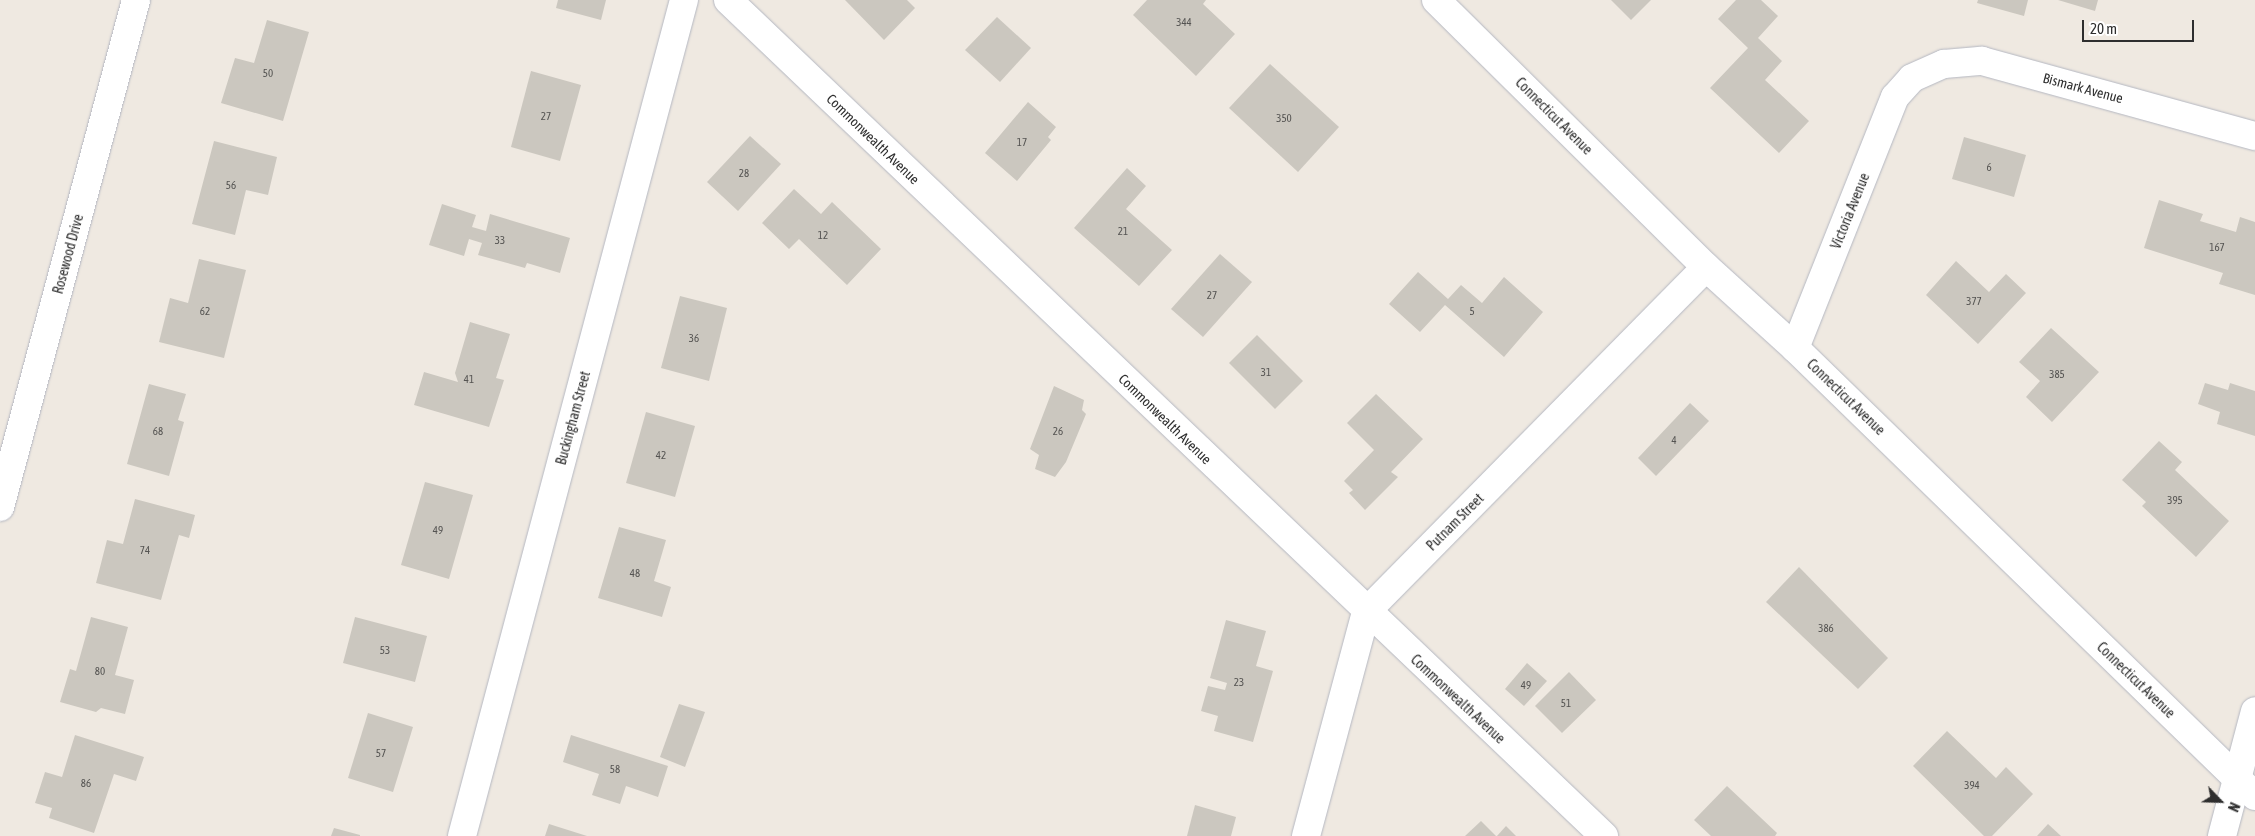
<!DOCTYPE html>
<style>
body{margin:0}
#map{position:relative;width:2255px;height:836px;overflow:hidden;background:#efe9e1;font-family:"Asap Condensed",sans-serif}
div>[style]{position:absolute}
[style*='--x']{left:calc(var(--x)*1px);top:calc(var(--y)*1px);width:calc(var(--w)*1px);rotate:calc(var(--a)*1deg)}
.building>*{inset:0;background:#cbc7bf}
.roads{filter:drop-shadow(0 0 1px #b4b7c1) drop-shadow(0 0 1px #b4b7c1)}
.street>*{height:28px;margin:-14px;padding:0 14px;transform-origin:14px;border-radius:14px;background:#fff}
span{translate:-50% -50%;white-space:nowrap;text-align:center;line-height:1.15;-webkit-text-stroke:5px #fff;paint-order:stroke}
.number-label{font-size:11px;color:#555452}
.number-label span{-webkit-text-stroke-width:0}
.street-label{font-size:14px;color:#2e2e2e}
.north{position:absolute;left:2195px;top:776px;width:50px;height:50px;-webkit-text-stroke:4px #fff;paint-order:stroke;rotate:114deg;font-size:14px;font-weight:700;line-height:20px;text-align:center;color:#2e2e2e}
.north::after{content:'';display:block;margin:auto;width:18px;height:22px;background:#2e2e2e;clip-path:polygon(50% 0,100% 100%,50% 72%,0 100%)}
.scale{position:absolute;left:2082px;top:20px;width:112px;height:22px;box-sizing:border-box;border:2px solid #2e2e2e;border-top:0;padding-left:6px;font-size:15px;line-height:18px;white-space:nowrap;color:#2e2e2e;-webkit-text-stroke:4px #fff;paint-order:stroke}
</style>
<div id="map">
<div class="building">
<div style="clip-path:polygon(558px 0,606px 0,601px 20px,556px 8px)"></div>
<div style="clip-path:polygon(845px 0,907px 0,915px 8px,884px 40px)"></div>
<div style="clip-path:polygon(1147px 0,1206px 0,1203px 4px,1235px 34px,1196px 76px,1133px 15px)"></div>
<div style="clip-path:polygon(1611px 0,1651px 0,1631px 20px)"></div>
<div style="clip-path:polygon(1736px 0,1761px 0,1778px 16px,1758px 38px,1782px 61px,1765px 80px,1809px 121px,1779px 153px,1710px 88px,1748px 48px,1718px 19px)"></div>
<div style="clip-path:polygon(1978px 0,2028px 0,2024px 16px,1977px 3px)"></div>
<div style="clip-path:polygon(2058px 0,2098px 0,2095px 11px)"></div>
<div style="clip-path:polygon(997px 17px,1031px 48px,1000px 82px,965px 50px)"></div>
<div style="clip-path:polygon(267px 20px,309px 32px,283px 121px,221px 103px,235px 58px,254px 63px)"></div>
<div style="clip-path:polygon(1270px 64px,1339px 127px,1298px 172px,1229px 108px)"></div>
<div style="clip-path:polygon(531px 71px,581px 85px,560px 161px,511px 147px)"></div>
<div style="clip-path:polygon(1028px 102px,1056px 127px,1048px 137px,1051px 140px,1017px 181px,985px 153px)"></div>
<div style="clip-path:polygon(750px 136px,781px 164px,738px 211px,707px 182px)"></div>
<div style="clip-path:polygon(1964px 137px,2026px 155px,2014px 197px,1952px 179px)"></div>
<div style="clip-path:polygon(214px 141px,277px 157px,268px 195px,246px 190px,235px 235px,192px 224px)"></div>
<div style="clip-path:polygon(1127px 168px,1146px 186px,1126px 209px,1172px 250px,1139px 286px,1074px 228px)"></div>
<div style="clip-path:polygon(794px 189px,821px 214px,832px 202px,881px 249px,847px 285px,799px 239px,789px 249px,762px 223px)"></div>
<div style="clip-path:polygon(2159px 200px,2203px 214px,2200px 221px,2236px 232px,2240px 217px,2255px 222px,2255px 295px,2219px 284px,2223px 273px,2144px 248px)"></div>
<div style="clip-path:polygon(442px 204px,476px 215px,472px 227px,486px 231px,490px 214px,570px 238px,560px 273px,527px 263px,525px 268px,478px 255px,482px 243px,469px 239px,464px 256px,429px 245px)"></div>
<div style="clip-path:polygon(1220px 254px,1252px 282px,1203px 337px,1171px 309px)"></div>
<div style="clip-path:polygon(199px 259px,246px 270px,224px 358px,159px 342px,170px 298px,188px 303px)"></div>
<div style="clip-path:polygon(1956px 261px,1989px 292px,2006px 274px,2026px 293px,1978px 344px,1926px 295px)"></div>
<div style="clip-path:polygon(1418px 272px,1448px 299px,1461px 285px,1482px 303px,1504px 277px,1543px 312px,1504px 357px,1445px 305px,1420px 332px,1389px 304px)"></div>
<div style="clip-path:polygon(680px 296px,727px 308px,709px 381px,661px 368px)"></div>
<div style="clip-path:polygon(470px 322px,510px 334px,496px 378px,504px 380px,489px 427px,414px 405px,424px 372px,458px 382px,455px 373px)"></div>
<div style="clip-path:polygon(2051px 328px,2099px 372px,2052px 422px,2026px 397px,2040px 381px,2019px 362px)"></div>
<div style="clip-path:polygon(1257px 335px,1303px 381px,1275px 409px,1229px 363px)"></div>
<div style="clip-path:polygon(2205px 383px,2228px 390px,2230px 383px,2255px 391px,2255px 436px,2217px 424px,2220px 412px,2198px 404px)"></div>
<div style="clip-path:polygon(149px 384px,186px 394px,178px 420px,184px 422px,169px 476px,127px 464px)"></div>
<div style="clip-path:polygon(1054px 386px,1084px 400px,1082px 410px,1086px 414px,1066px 462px,1055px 477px,1035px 469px,1039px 455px,1030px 449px)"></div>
<div style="clip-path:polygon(1376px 394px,1423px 439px,1391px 472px,1398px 477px,1365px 510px,1349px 493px,1353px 490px,1344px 481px,1374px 450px,1347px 423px)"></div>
<div style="clip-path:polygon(1690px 403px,1709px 421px,1656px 476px,1638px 458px)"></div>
<div style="clip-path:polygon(646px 412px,695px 426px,675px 497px,626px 483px)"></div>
<div style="clip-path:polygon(2159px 441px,2182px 462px,2175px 470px,2229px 521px,2196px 557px,2142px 506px,2146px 502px,2122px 480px)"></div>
<div style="clip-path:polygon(425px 482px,473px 495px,449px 579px,401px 565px)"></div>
<div style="clip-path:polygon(135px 499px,195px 515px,189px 538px,179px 535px,161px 600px,96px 583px,107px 540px,123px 544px)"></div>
<div style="clip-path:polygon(619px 527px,666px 540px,654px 581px,671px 587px,662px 617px,598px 598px)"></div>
<div style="clip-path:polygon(1799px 567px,1888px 658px,1858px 689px,1766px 602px)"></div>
<div style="clip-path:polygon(91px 617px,128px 627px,115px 675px,134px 680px,125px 714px,101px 708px,96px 712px,60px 702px,70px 669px,76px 671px)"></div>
<div style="clip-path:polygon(355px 617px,427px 636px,415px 682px,343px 663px)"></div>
<div style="clip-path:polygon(1226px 620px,1266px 631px,1256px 666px,1273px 671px,1253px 742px,1214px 731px,1218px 716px,1201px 711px,1208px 686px,1225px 690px,1227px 683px,1210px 678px)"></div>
<div style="clip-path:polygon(1527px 663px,1547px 681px,1524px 706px,1505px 689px)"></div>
<div style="clip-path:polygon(1569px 672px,1596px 700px,1562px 733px,1535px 706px)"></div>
<div style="clip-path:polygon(679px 704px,705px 712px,685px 767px,660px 757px)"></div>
<div style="clip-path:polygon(368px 713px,413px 727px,393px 792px,348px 778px)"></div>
<div style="clip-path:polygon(1947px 731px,1996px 778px,2006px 767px,2033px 794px,1992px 836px,1984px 836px,1913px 766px)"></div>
<div style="clip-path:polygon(75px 735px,144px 757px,136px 781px,114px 774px,94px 833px,49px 818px,52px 808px,35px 803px,45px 772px,62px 777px)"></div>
<div style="clip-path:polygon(571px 735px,668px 766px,658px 797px,626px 786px,620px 804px,592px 795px,599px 774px,563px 762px)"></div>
<div style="clip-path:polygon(1727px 786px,1777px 833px,1775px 836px,1711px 836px,1694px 820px)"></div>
<div style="clip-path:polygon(1195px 805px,1236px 817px,1231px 836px,1187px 836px)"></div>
<div style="clip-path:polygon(1481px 821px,1496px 836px,1465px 836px)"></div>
<div style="clip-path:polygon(549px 824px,587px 836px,545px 836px)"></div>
<div style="clip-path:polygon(2048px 824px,2061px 836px,2037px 836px)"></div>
<div style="clip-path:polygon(1506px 826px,1516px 836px,1497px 836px)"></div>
<div style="clip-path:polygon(334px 828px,360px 835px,360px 836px,331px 836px)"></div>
</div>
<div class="roads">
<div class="street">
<div style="--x:728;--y:0;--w:1211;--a:43.66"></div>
<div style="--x:1436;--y:0;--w:380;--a:44.7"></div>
<div style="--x:1706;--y:267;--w:120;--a:42.3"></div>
<div style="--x:1795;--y:348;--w:642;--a:44.24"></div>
<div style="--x:1795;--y:348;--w:270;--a:-68.3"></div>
<div style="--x:1895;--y:97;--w:25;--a:-48"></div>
<div style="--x:1912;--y:78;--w:35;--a:-24"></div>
<div style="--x:1944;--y:64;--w:38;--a:-5"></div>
<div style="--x:1982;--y:61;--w:283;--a:15.4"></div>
<div style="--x:0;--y:507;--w:525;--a:-74.98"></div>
<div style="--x:462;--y:836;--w:865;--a:-75.13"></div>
<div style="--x:1306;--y:836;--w:232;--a:-75"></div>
<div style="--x:1366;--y:612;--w:484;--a:-45.4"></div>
<div style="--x:2222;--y:836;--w:129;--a:-75.2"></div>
</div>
</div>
<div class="number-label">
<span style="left:1184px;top:22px">344</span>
<span style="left:268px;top:73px">50</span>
<span style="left:546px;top:116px">27</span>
<span style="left:1284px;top:118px">350</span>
<span style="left:1022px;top:142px">17</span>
<span style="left:1989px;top:167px">6</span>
<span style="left:744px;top:173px">28</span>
<span style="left:231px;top:185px">56</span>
<span style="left:1123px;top:231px">21</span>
<span style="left:823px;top:235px">12</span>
<span style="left:500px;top:240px">33</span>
<span style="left:2217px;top:247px">167</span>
<span style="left:1212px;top:295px">27</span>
<span style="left:1974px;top:301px">377</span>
<span style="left:205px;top:311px">62</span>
<span style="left:1472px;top:311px">5</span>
<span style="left:694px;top:338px">36</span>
<span style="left:1266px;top:372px">31</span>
<span style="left:2057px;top:374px">385</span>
<span style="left:469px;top:379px">41</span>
<span style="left:158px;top:431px">68</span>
<span style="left:1058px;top:431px">26</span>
<span style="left:1674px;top:440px">4</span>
<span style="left:661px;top:455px">42</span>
<span style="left:2175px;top:500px">395</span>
<span style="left:438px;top:530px">49</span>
<span style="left:145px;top:550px">74</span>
<span style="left:635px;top:573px">48</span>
<span style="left:1826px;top:628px">386</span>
<span style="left:385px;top:650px">53</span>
<span style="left:100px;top:671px">80</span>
<span style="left:1239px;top:682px">23</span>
<span style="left:1526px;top:685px">49</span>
<span style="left:1566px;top:703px">51</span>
<span style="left:381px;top:753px">57</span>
<span style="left:615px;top:769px">58</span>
<span style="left:86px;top:783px">86</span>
<span style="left:1972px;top:785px">394</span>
</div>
<div class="street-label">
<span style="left:2083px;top:88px;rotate:15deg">Bismark Avenue</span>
<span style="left:1554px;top:116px;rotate:45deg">Connecticut Avenue</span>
<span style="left:873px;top:139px;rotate:44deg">Commonwealth Avenue</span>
<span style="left:1850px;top:211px;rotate:-68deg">Victoria Avenue</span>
<span style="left:68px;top:254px;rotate:-75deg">Rosewood Drive</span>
<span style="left:1846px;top:397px;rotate:44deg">Connecticut Avenue</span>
<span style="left:573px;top:418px;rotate:-75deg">Buckingham Street</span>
<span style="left:1165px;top:419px;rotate:44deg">Commonwealth Avenue</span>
<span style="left:1455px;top:522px;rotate:-45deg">Putnam Street</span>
<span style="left:2136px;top:680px;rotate:44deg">Connecticut Avenue</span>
<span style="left:1458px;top:699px;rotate:43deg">Commonwealth Avenue</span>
</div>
<div class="north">N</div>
<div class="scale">20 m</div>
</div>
